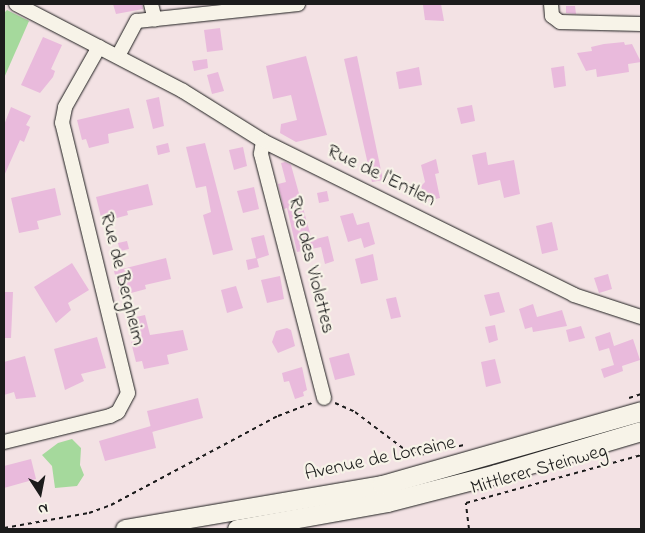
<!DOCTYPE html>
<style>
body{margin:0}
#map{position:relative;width:645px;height:533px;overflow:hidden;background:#f3e2e4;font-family:"Indie Flower",sans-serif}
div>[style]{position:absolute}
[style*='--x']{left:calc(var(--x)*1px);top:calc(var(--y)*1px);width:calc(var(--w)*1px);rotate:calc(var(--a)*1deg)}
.green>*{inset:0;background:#a5d99c}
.building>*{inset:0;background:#e9badc}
.path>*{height:2px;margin-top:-1px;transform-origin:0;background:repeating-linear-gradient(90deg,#1c1c1c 0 4px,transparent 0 8px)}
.roads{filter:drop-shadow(0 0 1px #1c1c1c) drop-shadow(0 0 1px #1c1c1c)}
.minor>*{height:14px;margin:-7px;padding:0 7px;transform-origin:7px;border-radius:7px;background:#f7f3e8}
.major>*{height:19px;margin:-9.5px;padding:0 9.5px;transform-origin:9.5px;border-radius:9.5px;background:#f7f3e8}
span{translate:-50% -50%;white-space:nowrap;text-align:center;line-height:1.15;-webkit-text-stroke:4.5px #f7f3e8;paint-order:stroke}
.street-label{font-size:20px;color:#1c1c1c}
.frame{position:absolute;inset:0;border:5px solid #1c1c1c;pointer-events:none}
.north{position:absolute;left:15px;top:468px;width:50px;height:50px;-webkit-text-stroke:4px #f7f3e8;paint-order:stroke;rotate:169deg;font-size:14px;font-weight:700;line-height:20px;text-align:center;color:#1c1c1c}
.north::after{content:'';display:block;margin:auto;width:18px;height:22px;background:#1c1c1c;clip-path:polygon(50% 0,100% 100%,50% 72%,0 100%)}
</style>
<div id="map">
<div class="green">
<div style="clip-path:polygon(7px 10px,29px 21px,4px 78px,4px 13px)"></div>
<div style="clip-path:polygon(72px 439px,81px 448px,80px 465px,84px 475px,77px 486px,55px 488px,52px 466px,42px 455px,58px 443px)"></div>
</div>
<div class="building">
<div style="clip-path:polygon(113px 4px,142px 4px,143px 9px,116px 14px)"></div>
<div style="clip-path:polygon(441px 4px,444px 21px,425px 20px,423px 5px)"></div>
<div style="clip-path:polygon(566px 6px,575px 6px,576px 14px,566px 13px)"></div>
<div style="clip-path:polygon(220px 28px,223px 50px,207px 52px,204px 30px)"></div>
<div style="clip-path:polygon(43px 37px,62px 45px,51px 69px,55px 71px,53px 77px,40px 93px,21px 85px)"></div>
<div style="clip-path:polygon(624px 42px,625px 45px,632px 44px,641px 62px,628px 64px,629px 72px,597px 77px,596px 69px,586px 71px,577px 53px,592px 51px,591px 47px,604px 44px)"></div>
<div style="clip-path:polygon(306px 56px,327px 135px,296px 142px,280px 133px,281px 124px,297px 120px,291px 95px,273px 99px,266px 66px)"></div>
<div style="clip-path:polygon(357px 56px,383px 180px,372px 182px,344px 59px)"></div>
<div style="clip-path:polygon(207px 59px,208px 68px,194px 71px,192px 61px)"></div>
<div style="clip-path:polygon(564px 66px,566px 86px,554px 88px,551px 68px)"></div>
<div style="clip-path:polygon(419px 67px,422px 85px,399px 89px,396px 72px)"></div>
<div style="clip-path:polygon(218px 72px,224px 91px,212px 94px,207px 75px)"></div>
<div style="clip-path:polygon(159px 97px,164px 126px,153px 129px,146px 100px)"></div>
<div style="clip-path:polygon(472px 105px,475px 121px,461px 124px,457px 108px)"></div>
<div style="clip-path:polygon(11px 107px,31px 116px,26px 125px,30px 127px,24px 142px,20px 140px,4px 176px,4px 125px)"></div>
<div style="clip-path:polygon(129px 108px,134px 128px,108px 134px,109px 143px,89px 148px,86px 139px,82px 140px,77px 120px)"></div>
<div style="clip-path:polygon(168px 143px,170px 152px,158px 155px,156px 146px)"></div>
<div style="clip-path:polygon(205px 143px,233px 250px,213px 255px,203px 215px,211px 212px,206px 186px,196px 188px,186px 147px)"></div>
<div style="clip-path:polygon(243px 147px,247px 166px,234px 170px,229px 150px)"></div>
<div style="clip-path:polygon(486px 152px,488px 165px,514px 160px,520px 194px,504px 198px,500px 180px,478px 185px,472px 155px)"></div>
<div style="clip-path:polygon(436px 159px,439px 173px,435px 174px,440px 198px,426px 201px,421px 186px,425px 182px,421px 165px)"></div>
<div style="clip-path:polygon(285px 162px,291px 165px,312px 240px,328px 236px,334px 261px,325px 264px,321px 247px,297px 252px,287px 208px,284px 209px,278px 184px,286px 182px,281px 163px)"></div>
<div style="clip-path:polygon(148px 184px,153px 205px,127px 211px,128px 215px,113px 219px,112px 215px,101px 217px,96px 197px)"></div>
<div style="clip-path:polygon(254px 187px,259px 209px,243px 213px,237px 191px)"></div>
<div style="clip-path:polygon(55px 188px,61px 215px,37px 221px,39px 229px,19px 233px,11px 198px)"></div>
<div style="clip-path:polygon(327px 191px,329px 201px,319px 203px,317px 193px)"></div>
<div style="clip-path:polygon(353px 213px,357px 225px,369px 222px,375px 244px,364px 248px,361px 238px,348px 242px,340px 216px)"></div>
<div style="clip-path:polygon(552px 222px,558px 250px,542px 254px,536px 226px)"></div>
<div style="clip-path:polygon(264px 235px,269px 255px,257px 259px,259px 267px,248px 270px,246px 260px,256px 258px,251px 238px)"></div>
<div style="clip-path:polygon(127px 241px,129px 249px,120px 251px,118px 243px)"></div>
<div style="clip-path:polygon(373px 254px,378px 280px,361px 284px,355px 259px)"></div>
<div style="clip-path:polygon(166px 258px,171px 279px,145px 285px,146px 289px,131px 293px,129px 288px,119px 291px,114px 271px)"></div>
<div style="clip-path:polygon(72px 263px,89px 290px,68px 303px,71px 310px,56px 323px,34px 287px)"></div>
<div style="clip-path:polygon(608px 274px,612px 289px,599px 293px,594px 278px)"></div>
<div style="clip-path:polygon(280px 276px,284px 299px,267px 303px,261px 280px)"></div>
<div style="clip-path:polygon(236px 286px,243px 308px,227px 313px,221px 290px)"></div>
<div style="clip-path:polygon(4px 292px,13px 292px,11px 338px,4px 338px)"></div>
<div style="clip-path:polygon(499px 292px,505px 312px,490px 316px,484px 295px)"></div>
<div style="clip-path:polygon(396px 297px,401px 317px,391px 319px,386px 299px)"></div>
<div style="clip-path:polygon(533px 304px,537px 317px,562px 310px,567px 326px,533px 332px,532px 327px,525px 329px,519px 309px)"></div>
<div style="clip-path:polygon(145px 315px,150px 335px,183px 330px,188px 350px,167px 355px,169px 364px,144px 369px,142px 361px,136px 362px,131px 342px,141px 340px,136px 317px)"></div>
<div style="clip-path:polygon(495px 325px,498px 340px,489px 343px,485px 327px)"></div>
<div style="clip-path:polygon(581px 326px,585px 338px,569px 342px,566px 330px)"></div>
<div style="clip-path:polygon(287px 328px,291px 330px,295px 346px,278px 353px,272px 342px,276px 331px)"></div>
<div style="clip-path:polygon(610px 332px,614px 346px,633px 339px,640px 360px,622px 366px,623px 371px,604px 378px,601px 369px,614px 365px,609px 348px,599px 351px,595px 337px)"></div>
<div style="clip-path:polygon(97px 337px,106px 368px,81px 374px,84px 381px,65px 390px,54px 349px)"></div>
<div style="clip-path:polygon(349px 353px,355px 375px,335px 380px,329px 358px)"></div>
<div style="clip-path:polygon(25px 356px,36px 397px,16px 399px,14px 392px,4px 395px,4px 362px)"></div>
<div style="clip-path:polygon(495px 359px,501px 383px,486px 387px,481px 362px)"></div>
<div style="clip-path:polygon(302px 367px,307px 390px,303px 392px,304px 396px,295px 399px,289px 381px,284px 382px,282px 373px)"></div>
<div style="clip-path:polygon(198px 398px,203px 418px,152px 432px,147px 411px)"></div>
<div style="clip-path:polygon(151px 426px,156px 448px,105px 461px,99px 441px)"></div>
<div style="clip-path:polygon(31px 459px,36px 479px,4px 488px,4px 466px)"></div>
</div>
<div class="path">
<div style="--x:629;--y:398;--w:13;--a:-18"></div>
<div style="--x:335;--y:403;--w:22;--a:24"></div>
<div style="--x:355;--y:412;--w:61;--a:37.1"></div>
<div style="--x:404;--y:449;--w:17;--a:21"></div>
<div style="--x:420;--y:455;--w:45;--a:-12.8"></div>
<div style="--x:4;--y:528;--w:86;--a:-10"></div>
<div style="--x:89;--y:513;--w:23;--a:-20"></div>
<div style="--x:111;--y:505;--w:189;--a:-28.1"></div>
<div style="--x:278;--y:416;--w:36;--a:-21"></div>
<div style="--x:469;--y:529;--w:26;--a:-97"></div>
<div style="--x:466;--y:503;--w:181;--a:-15.3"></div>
</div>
<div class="roads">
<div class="minor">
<div style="--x:16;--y:4;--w:188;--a:27.5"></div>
<div style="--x:183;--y:91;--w:94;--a:32"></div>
<div style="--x:263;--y:141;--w:347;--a:26.3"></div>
<div style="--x:574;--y:295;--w:71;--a:18.2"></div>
<div style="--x:151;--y:4;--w:16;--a:76"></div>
<div style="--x:551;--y:4;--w:12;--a:85"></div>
<div style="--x:552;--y:16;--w:10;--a:37"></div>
<div style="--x:560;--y:22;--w:81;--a:1.4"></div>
<div style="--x:118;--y:56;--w:40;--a:-62"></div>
<div style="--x:137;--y:21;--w:162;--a:-6"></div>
<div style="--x:263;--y:141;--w:13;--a:99"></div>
<div style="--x:261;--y:154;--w:252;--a:75.5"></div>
<div style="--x:4;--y:442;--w:109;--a:-13.8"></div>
<div style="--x:110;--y:416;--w:9;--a:-27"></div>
<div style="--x:118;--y:412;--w:21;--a:-62"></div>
<div style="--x:128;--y:393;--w:278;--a:-103.7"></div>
<div style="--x:62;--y:123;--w:16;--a:-79"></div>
<div style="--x:65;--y:107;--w:69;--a:-60.5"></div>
</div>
<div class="major">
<div style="--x:125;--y:529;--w:261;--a:-9.7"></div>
<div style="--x:382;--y:485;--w:269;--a:-15.9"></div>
<div style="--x:237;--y:529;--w:152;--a:-10.2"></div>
<div style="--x:387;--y:502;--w:113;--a:-14.4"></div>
<div style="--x:496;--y:474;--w:151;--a:-16.5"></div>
</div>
</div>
<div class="street-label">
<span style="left:381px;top:176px;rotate:26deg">Rue de l'Entlen</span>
<span style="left:311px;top:265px;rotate:76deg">Rue des Violettes</span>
<span style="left:122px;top:279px;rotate:76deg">Rue de Bergheim</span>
<span style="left:380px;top:459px;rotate:-12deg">Avenue de Lorraine</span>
<span style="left:539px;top:470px;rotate:-16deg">Mittlerer Steinweg</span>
</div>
<div class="frame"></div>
<div class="north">N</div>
</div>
